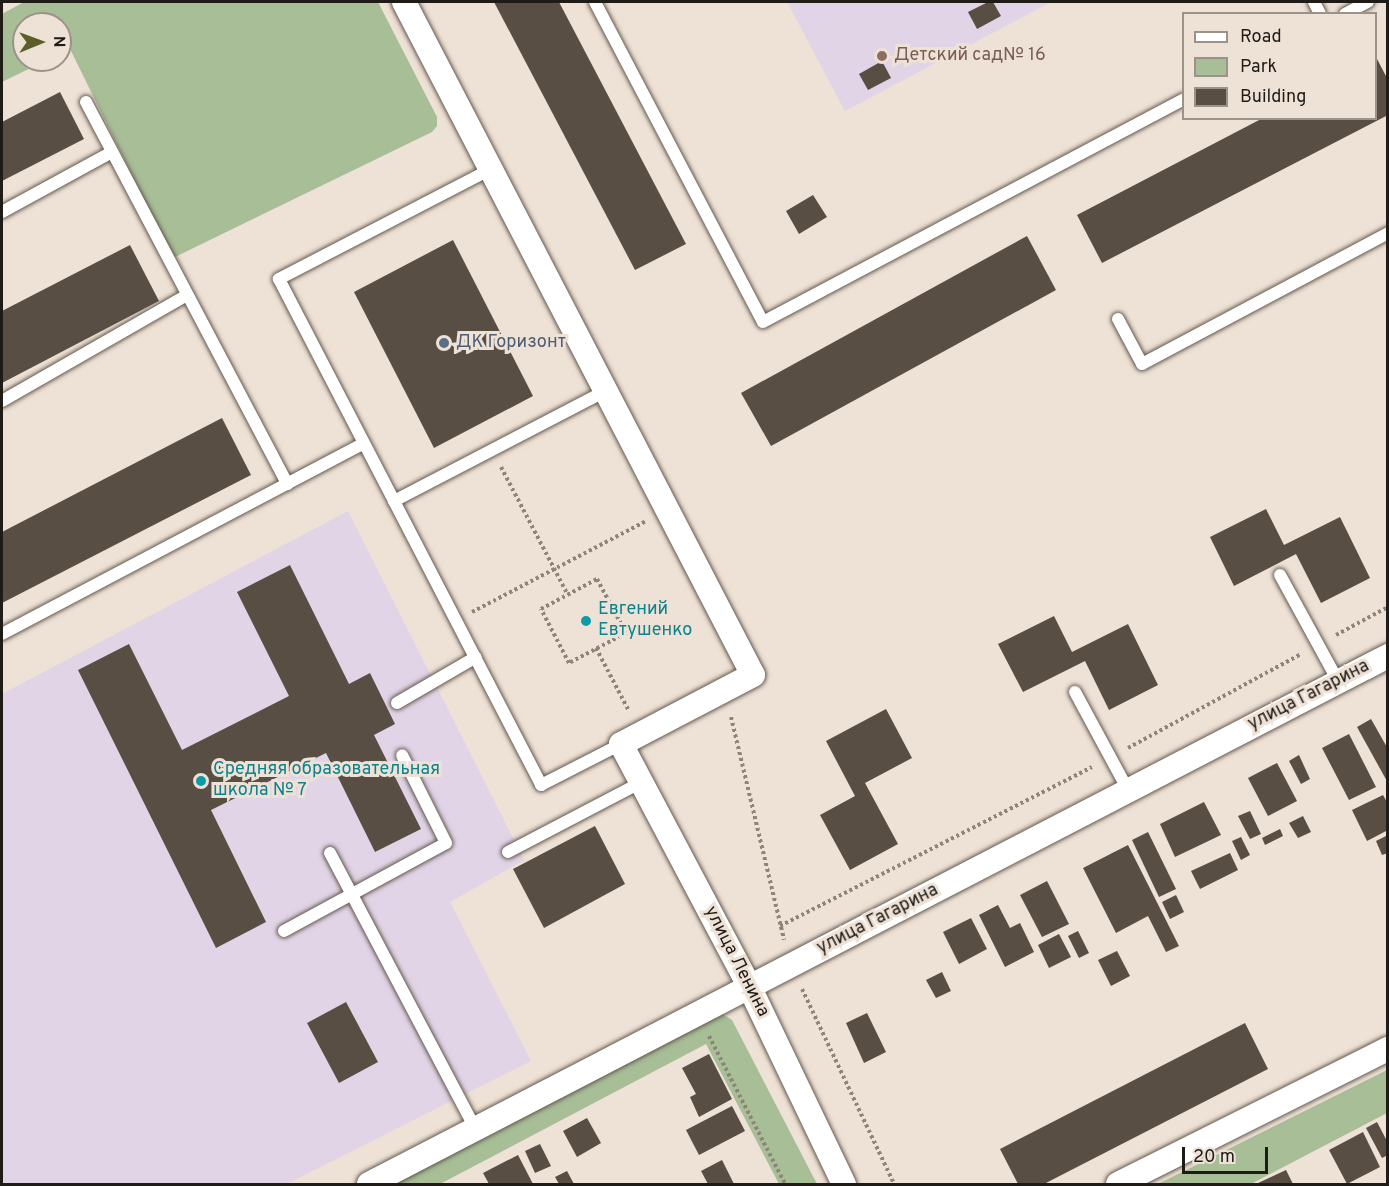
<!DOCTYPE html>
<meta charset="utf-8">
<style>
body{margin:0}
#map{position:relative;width:1389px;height:1186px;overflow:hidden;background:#eee1d5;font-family:Overpass,sans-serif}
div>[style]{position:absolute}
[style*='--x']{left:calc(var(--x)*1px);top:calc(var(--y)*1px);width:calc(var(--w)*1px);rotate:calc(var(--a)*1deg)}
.education>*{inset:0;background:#e1d4e7}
.green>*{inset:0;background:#a7be97}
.building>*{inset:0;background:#584e44}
.path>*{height:4px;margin-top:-2px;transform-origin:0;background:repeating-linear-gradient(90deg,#8d847c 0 3px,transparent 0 6px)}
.roads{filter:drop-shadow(0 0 2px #63594f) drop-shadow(0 0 2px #63594f)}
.lane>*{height:12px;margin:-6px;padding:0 6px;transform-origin:6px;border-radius:6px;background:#fff}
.street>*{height:24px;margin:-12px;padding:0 12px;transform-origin:12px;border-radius:12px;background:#fff}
.dots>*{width:16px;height:16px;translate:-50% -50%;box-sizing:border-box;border:3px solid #eee1d5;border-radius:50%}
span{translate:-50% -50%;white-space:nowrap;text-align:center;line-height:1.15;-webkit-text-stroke:6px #eee1d5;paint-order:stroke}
.education-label{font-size:18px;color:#785e54}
.left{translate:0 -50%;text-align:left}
.service-label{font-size:18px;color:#4e5e75}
.culture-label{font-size:18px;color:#0d838f}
.street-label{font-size:18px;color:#1f1b17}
.frame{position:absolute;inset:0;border:3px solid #1f1b17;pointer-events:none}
.legend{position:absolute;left:1182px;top:12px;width:195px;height:108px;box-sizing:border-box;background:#eee1d5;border:2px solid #9b9289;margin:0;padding:8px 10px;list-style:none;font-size:18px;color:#1f1b17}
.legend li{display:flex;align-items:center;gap:12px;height:30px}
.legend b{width:30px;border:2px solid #9b9289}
.north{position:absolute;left:12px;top:12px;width:60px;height:60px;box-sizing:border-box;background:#eee1d5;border:2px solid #9b9289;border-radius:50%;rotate:89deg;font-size:16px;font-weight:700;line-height:24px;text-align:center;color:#1f1b17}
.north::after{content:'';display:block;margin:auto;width:21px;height:27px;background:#5d5d2a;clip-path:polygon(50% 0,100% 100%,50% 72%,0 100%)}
.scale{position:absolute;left:1182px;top:1147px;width:86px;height:27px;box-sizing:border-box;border:3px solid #1f1b17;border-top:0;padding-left:8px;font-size:18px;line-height:21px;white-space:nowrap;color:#1f1b17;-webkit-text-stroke:4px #eee1d5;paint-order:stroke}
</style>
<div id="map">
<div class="education">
<div style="clip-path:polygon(787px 2px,1051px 2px,845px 111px)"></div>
<div style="clip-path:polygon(348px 511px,524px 860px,450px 902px,531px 1061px,287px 1184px,2px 1184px,2px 694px)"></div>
</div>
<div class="green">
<div style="clip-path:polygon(24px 2px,378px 2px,437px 117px,437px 126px,432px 132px,173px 258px,70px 49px,60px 53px,60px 24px,24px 24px,24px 60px,47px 60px,2px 82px,2px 14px)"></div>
<div style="clip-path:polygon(718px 1011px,732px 1020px,817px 1184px,779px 1184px,706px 1044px,440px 1184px,367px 1184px)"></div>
<div style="clip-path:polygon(1387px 1070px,1387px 1113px,1251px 1184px,1158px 1184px)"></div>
</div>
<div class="building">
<div style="clip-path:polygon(494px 2px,559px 2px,686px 244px,635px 270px)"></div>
<div style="clip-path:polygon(988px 2px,993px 2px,1001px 16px,977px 29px,968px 12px)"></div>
<div style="clip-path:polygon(1376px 57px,1388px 80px,1388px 115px,1102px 263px,1077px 215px,1263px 118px,1376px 118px)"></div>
<div style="clip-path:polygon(882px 61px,891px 78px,868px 90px,859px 74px)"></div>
<div style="clip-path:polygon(60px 92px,84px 139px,2px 181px,2px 122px)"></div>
<div style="clip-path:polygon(813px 195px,827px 217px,799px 234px,786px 211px)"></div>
<div style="clip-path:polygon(1027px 236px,1056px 290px,771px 446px,741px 393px)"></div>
<div style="clip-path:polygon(453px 240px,533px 396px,434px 448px,354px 292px)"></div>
<div style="clip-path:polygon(130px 245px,159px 301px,2px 383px,2px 311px)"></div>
<div style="clip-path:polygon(222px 418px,251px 475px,2px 603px,2px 532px)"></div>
<div style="clip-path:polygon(1266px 509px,1284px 545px,1340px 517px,1370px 578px,1321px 603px,1296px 554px,1234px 586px,1210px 537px)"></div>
<div style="clip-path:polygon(290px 565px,349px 684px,370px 673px,395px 724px,374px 735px,421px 829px,375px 852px,326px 753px,211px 810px,266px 922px,216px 948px,78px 670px,129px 644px,182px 750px,289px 696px,237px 592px)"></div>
<div style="clip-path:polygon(1054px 616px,1072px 652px,1128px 624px,1158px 685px,1109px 710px,1085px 661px,1023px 692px,998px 644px)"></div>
<div style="clip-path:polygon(886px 709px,912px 758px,865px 783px,898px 844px,850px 870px,820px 815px,855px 796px,826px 741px)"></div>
<div style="clip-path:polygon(1371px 719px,1388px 749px,1388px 783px,1357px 727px)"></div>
<div style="clip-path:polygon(1349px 734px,1376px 787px,1349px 800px,1322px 748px)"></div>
<div style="clip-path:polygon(1299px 755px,1310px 779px,1301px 784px,1289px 761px)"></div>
<div style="clip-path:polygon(1277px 763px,1297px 801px,1268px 816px,1248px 778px)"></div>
<div style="clip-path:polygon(1383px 795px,1388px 804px,1388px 830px,1367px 841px,1352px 810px)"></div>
<div style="clip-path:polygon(1204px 802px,1221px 835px,1175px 857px,1160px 824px)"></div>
<div style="clip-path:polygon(1250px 811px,1261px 834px,1250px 839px,1238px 816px)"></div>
<div style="clip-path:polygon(1303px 816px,1311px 832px,1298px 838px,1289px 823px)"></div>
<div style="clip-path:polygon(595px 826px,625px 884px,544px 928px,513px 869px)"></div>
<div style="clip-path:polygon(1280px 829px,1283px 836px,1265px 845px,1262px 838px)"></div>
<div style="clip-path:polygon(1148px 832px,1176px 889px,1159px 897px,1132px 840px)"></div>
<div style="clip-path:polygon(1388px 835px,1388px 853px,1382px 855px,1376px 841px)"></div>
<div style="clip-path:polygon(1241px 837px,1250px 855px,1241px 860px,1232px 841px)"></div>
<div style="clip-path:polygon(1128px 845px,1179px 946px,1166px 952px,1148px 916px,1116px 933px,1083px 868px)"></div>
<div style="clip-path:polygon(1230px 853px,1238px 870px,1200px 889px,1191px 871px)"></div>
<div style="clip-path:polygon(1047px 881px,1069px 924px,1042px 937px,1020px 895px)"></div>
<div style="clip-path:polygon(1176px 895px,1184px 912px,1170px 919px,1162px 902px)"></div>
<div style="clip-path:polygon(998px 905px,1010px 928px,1020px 923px,1034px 952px,1005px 967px,979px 915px)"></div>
<div style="clip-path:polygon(971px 918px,987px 949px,959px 964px,943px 932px)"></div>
<div style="clip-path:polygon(1078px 931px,1089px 953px,1079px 958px,1068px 936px)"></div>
<div style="clip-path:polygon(1059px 934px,1071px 957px,1049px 968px,1038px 945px)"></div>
<div style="clip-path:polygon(1117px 951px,1130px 976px,1111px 986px,1098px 960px)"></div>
<div style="clip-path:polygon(942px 972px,951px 991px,936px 998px,926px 980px)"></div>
<div style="clip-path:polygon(346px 1002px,378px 1062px,339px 1083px,307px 1023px)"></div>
<div style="clip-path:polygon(867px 1013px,886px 1052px,864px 1063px,846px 1023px)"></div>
<div style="clip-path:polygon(1245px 1023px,1268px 1069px,1044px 1184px,1018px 1184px,1000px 1149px)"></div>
<div style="clip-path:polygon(709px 1054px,732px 1099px,699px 1117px,690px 1097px,696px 1094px,682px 1068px)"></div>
<div style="clip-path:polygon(732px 1106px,745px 1131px,699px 1155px,686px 1130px)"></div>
<div style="clip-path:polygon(587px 1118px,601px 1143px,577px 1157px,563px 1131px)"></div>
<div style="clip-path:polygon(1377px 1122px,1388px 1143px,1388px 1155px,1382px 1158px,1366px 1128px)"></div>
<div style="clip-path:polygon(1363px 1132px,1380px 1167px,1347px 1184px,1329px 1150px)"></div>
<div style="clip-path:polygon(540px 1144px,551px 1166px,535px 1173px,525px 1151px)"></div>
<div style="clip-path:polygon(518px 1155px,533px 1184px,489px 1184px,483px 1173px)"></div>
<div style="clip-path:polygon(722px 1160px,734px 1184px,708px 1184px,701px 1171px)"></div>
<div style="clip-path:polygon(1286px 1170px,1293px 1184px,1256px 1184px)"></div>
<div style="clip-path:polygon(567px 1171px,574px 1184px,559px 1184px,555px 1177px)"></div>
</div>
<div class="path">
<div style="--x:501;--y:467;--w:144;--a:62.4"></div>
<div style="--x:597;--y:579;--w:61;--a:61.8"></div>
<div style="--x:626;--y:633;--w:64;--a:152.2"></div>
<div style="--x:569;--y:663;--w:61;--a:-117.4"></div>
<div style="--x:541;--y:609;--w:64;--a:-28.2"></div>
<div style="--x:472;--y:612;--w:196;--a:-27.6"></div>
<div style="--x:1336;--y:635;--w:59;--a:-28.3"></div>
<div style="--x:596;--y:648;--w:71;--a:62.4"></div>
<div style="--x:731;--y:717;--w:229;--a:76.6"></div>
<div style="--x:1128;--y:748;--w:197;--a:-28.5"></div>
<div style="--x:780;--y:926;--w:350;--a:-27"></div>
<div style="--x:802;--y:989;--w:216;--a:64.7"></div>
<div style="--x:709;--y:1036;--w:166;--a:62.8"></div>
</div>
<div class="roads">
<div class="lane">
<div style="--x:595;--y:2;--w:361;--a:62.3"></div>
<div style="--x:763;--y:322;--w:476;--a:-27.9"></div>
<div style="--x:1314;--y:2;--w:13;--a:63"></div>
<div style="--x:1345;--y:14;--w:26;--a:-28"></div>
<div style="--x:86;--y:102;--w:432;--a:62.2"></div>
<div style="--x:491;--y:169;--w:239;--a:152.6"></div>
<div style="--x:279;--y:279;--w:250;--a:62.6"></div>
<div style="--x:394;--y:501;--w:238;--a:-27.5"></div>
<div style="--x:2;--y:212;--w:125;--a:-28.6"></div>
<div style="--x:1118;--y:319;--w:51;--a:61.9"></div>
<div style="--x:1142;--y:364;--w:279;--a:-28"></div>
<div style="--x:2;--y:401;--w:213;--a:-29.8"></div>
<div style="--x:394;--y:501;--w:320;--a:62.6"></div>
<div style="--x:541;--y:785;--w:90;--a:-27.1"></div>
<div style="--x:1280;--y:575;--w:121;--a:61.3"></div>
<div style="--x:2;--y:634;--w:409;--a:-27.8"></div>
<div style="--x:1075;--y:692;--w:111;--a:61.6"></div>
<div style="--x:397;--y:703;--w:91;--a:-30.2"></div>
<div style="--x:508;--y:852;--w:151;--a:-27.6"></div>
<div style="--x:330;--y:853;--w:311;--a:62.2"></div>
<div style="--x:284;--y:931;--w:184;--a:-28.5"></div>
<div style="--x:446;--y:843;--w:98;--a:-116.6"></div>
</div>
<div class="street">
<div style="--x:404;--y:2;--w:758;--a:62.59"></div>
<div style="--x:753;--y:675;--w:149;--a:152.4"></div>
<div style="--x:621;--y:744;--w:274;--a:62.1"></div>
<div style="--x:749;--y:986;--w:220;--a:64.4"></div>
<div style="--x:369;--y:1184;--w:1148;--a:-27.39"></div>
<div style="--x:1118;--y:1184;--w:302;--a:-26.6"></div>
</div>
</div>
<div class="dots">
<div style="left:882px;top:56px;background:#8d6e63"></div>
<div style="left:444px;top:343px;background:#5c6f8a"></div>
<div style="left:586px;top:621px;background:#0f9aa8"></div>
<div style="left:201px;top:781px;background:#0f9aa8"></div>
</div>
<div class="education-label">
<span class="left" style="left:894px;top:56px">Детский сад№ 16</span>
</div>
<div class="service-label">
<span class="left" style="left:456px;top:343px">ДК Горизонт</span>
</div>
<div class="culture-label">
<span class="left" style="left:598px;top:621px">Евгений<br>Евтушенко</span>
<span class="left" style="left:213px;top:781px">Средняя образовательная<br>школа № 7</span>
</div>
<div class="street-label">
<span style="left:1309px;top:696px;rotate:-27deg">улица Гагарина</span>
<span style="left:878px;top:920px;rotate:-27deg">улица Гагарина</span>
<span style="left:736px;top:962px;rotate:63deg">улица Ленина</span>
</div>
<div class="frame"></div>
<ul class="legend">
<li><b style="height:8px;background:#fff"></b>Road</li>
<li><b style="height:16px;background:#a7be97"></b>Park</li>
<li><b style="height:16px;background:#584e44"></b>Building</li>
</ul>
<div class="north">N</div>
<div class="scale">20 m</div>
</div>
